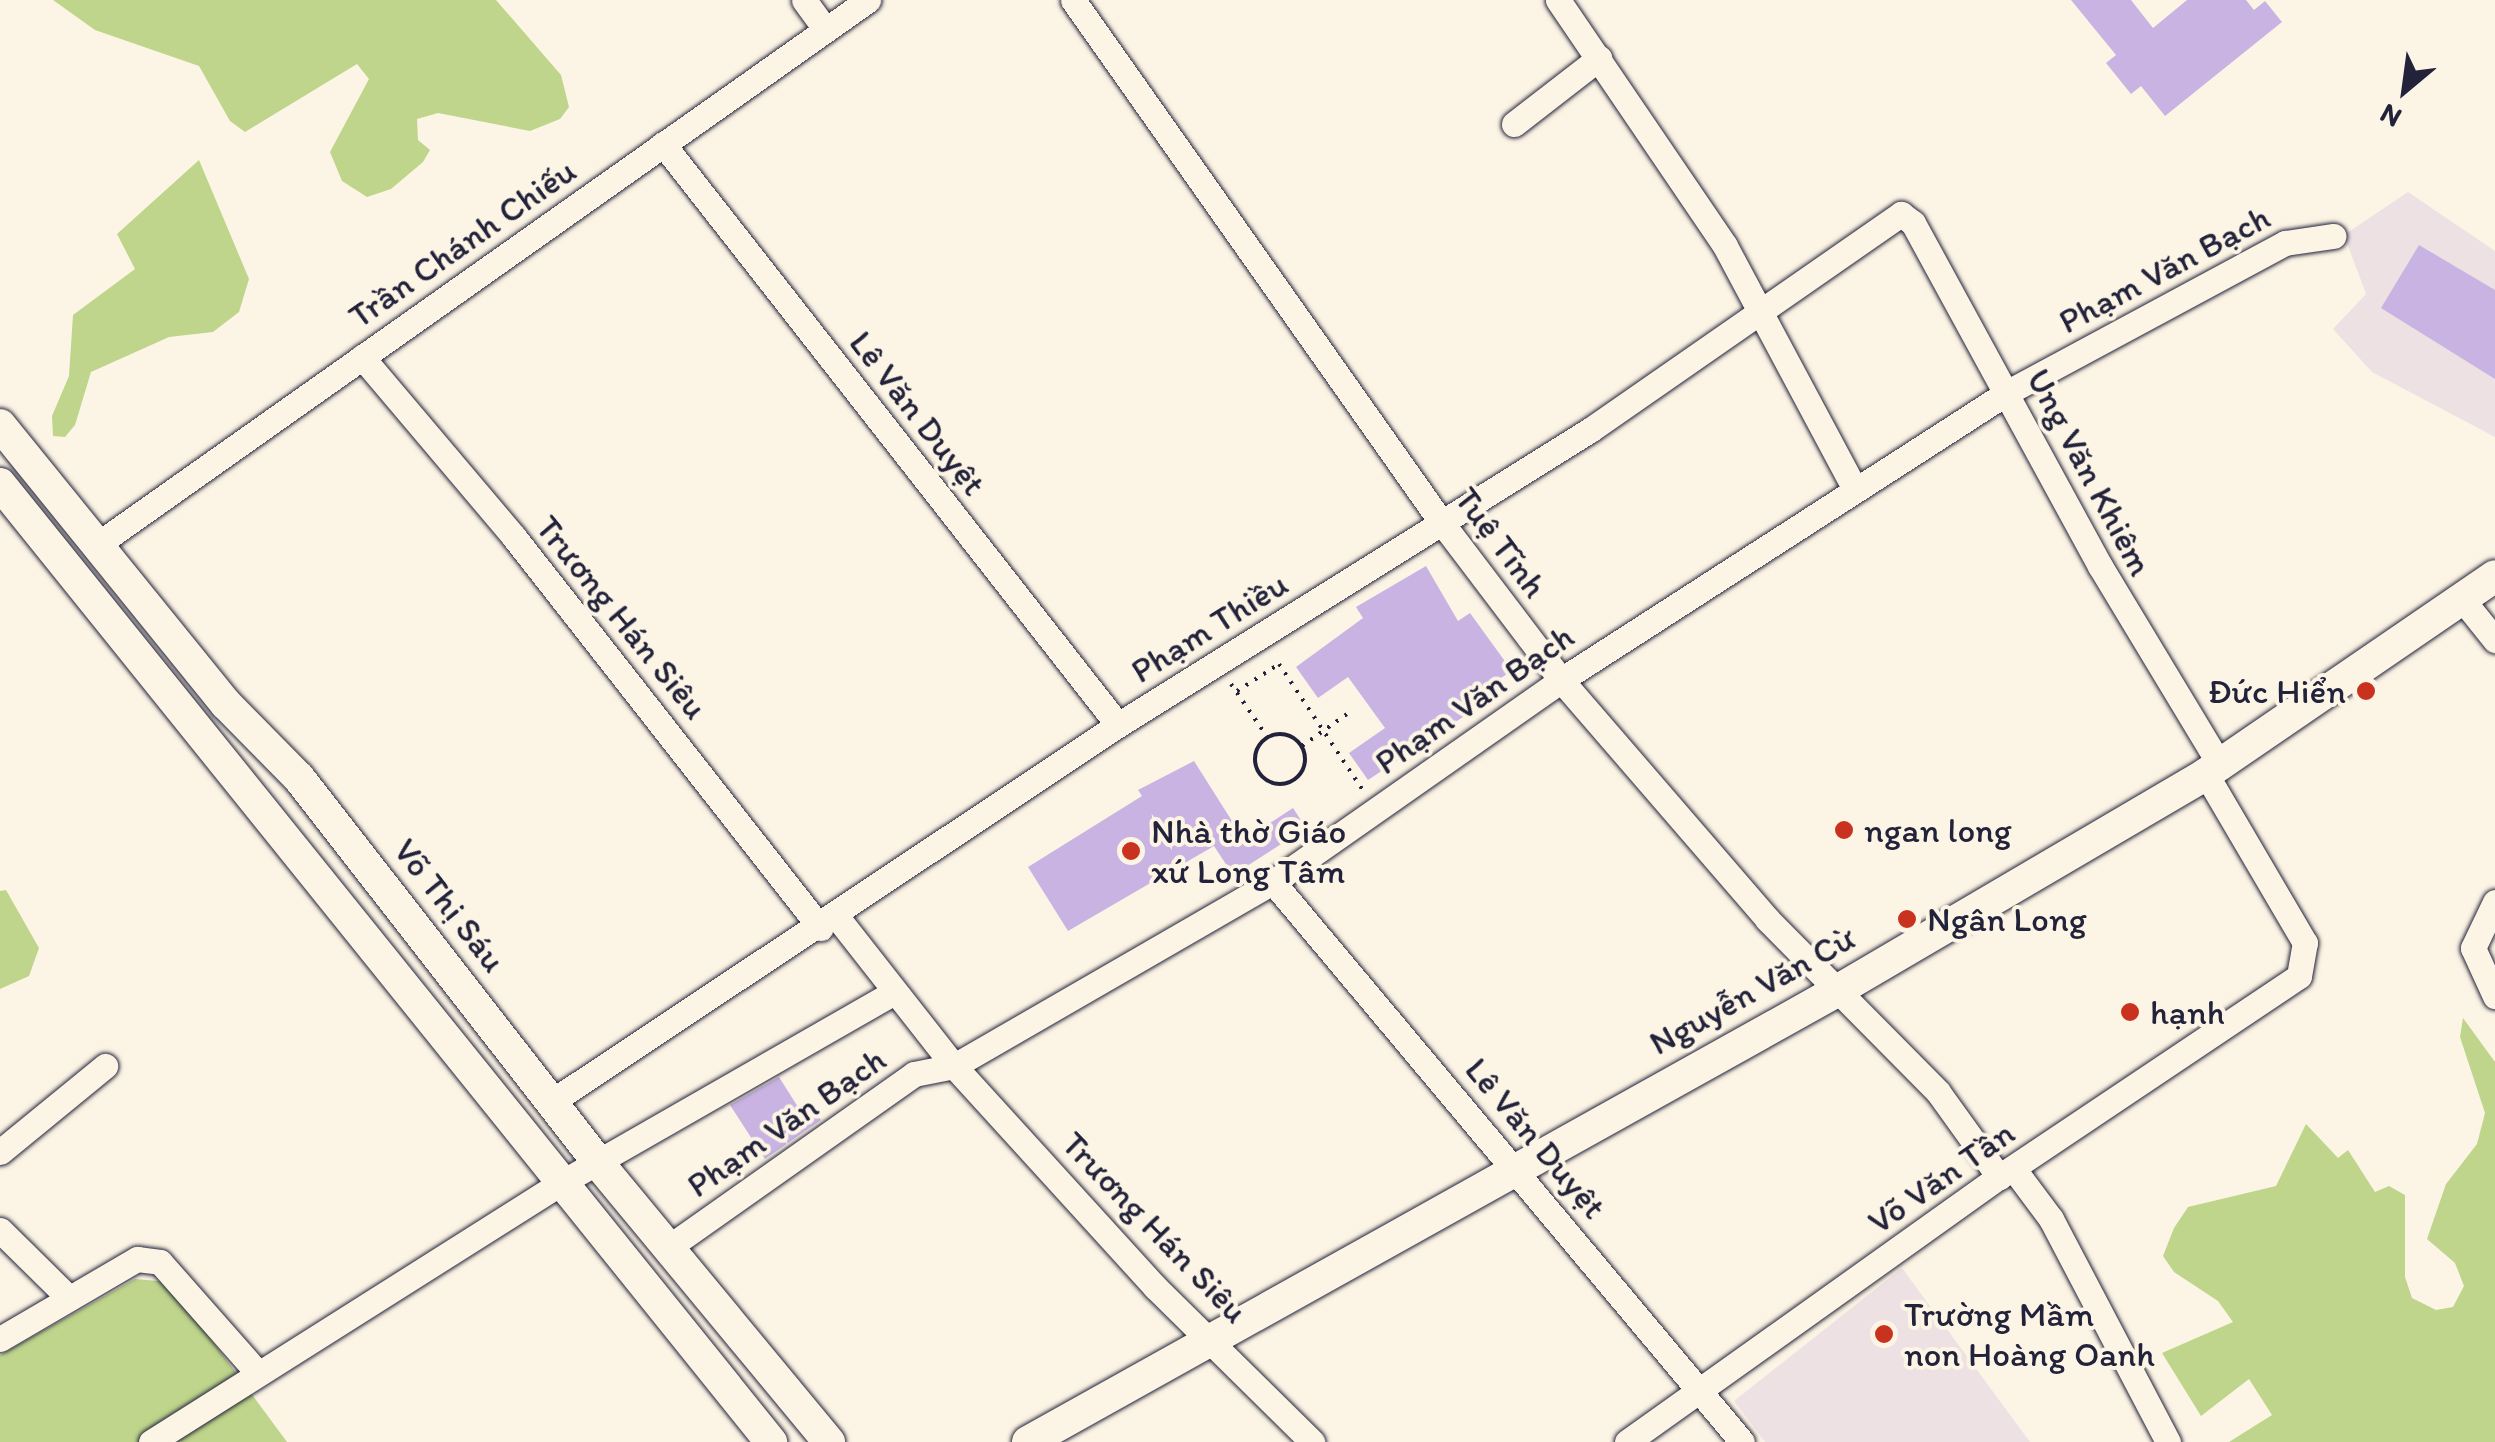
<!DOCTYPE html>
<meta charset="utf-8">
<style>
body{margin:0}
#map{position:relative;width:2495px;height:1442px;overflow:hidden;background:#fcf5e5;font-family:Itim,sans-serif}
div>[style]{position:absolute}
[style*='--x']{left:calc(var(--x)*1px);top:calc(var(--y)*1px);width:calc(var(--w)*1px);rotate:calc(var(--a)*1deg)}
.built>*{inset:0;background:#ede1e4}
.green>*{inset:0;background:#bed58b}
.building>*{inset:0;background:#c9b3e2}
.path>*{height:4px;margin-top:-2px;transform-origin:0;background:repeating-linear-gradient(90deg,#22223b 0 2.5px,transparent 0 10.5px)}
.path>.ring{margin:-2px;padding:0;box-sizing:content-box;background:none;border:4px solid #22223b;border-radius:50%}
.roads{filter:drop-shadow(0 0 2px #22223b) drop-shadow(0 0 2px #22223b)}
.minor>*{height:25px;margin:-12.5px;padding:0 12.5px;transform-origin:12.5px;border-radius:12.5px;background:#fcf5e5}
.major>*{height:32px;margin:-16px;padding:0 16px;transform-origin:16px;border-radius:16px;background:#fcf5e5}
.dots>*{width:28px;height:28px;translate:-50% -50%;box-sizing:border-box;border:5px solid #fcf5e5;border-radius:50%}
span{translate:-50% -50%;white-space:nowrap;text-align:center;line-height:1.15;-webkit-text-stroke:8px #fcf5e5;paint-order:stroke}
.street-label{font-size:35px;color:#22223b}
.poi-label{font-size:35px;color:#22223b}
.right{translate:-100% -50%;text-align:right}
.left{translate:0 -50%;text-align:left}
.north{position:absolute;left:2355px;top:40px;width:100px;height:100px;-webkit-text-stroke:8px #fcf5e5;paint-order:stroke;rotate:209deg;font-size:28px;font-weight:700;line-height:40px;text-align:center;color:#22223b}
.north::after{content:'';display:block;margin:auto;width:35px;height:45px;background:#22223b;clip-path:polygon(50% 0,100% 100%,50% 72%,0 100%)}
</style>
<div id="map">
<div class="built">
<div style="clip-path:polygon(2408px 192px,2495px 251px,2495px 437px,2372px 372px,2333px 329px,2366px 294px,2344px 235px)"></div>
<div style="clip-path:polygon(1902px 1268px,2030px 1442px,1765px 1442px,1734px 1401px)"></div>
</div>
<div class="green">
<div style="clip-path:polygon(53px 0,496px 0,561px 75px,569px 107px,560px 119px,530px 131px,438px 113px,417px 119px,418px 140px,430px 150px,423px 162px,391px 189px,367px 197px,342px 181px,330px 152px,369px 79px,357px 64px,245px 132px,230px 121px,199px 66px,95px 30px)"></div>
<div style="clip-path:polygon(199px 160px,249px 279px,239px 312px,213px 332px,169px 337px,91px 372px,75px 425px,65px 437px,53px 436px,52px 416px,69px 376px,73px 315px,135px 269px,117px 234px)"></div>
<div style="clip-path:polygon(6px 890px,39px 948px,29px 976px,0 989px,0 891px)"></div>
<div style="clip-path:polygon(2463px 1018px,2495px 1062px,2495px 1442px,2229px 1442px,2272px 1415px,2249px 1379px,2201px 1416px,2162px 1353px,2233px 1322px,2218px 1301px,2174px 1272px,2163px 1256px,2174px 1228px,2188px 1207px,2276px 1186px,2306px 1124px,2338px 1158px,2348px 1150px,2375px 1192px,2389px 1186px,2405px 1195px,2405px 1277px,2412px 1298px,2436px 1310px,2453px 1307px,2464px 1286px,2455px 1263px,2427px 1239px,2446px 1184px,2477px 1144px,2485px 1113px,2460px 1037px)"></div>
<div style="clip-path:polygon(135px 1279px,169px 1282px,287px 1442px,0 1442px,0 1355px)"></div>
</div>
<div class="building">
<div style="clip-path:polygon(2071px 0,2131px 0,2153px 28px,2187px 0,2246px 0,2254px 10px,2265px 1px,2282px 22px,2165px 116px,2141px 86px,2131px 94px,2106px 63px,2116px 55px)"></div>
<div style="clip-path:polygon(2419px 245px,2495px 290px,2495px 379px,2381px 308px)"></div>
<div style="clip-path:polygon(1426px 566px,1458px 621px,1470px 613px,1512px 671px,1464px 701px,1472px 711px,1368px 780px,1349px 753px,1385px 728px,1348px 677px,1318px 698px,1296px 667px,1363px 618px,1356px 607px)"></div>
<div style="clip-path:polygon(1194px 761px,1244px 840px,1293px 808px,1306px 828px,1233px 875px,1214px 846px,1068px 931px,1028px 867px,1142px 796px,1138px 790px)"></div>
<div style="clip-path:polygon(779px 1077px,803px 1115px,813px 1109px,821px 1120px,765px 1159px,730px 1105px)"></div>
</div>
<div class="path">
<div style="--x:1231;--y:684;--w:65;--a:55.6"></div>
<div style="--x:1237;--y:691;--w:50;--a:-32.7"></div>
<div style="--x:1279;--y:664;--w:150;--a:56.4"></div>
<div class="ring" style="left:1255px;top:734px;width:46px;height:46px"></div>
<div style="--x:1302;--y:746;--w:55;--a:-35.4"></div>
</div>
<div class="roads">
<div class="minor">
<div style="--x:804;--y:0;--w:36;--a:54"></div>
<div style="--x:1073;--y:0;--w:640;--a:54.8"></div>
<div style="--x:1442;--y:523;--w:197;--a:52.8"></div>
<div style="--x:1561;--y:680;--w:316;--a:49.2"></div>
<div style="--x:1767;--y:919;--w:243;--a:45.3"></div>
<div style="--x:1938;--y:1092;--w:105;--a:54.3"></div>
<div style="--x:1558;--y:0;--w:297;--a:55.8"></div>
<div style="--x:1725;--y:246;--w:272;--a:61.9"></div>
<div style="--x:1514;--y:124;--w:108;--a:-37.8"></div>
<div style="--x:663;--y:144;--w:738;--a:51.93"></div>
<div style="--x:362;--y:357;--w:236;--a:49.8"></div>
<div style="--x:514;--y:537;--w:497;--a:51.9"></div>
<div style="--x:98;--y:544;--w:943;--a:-35.24"></div>
<div style="--x:2462;--y:599;--w:53;--a:51.2"></div>
<div style="--x:1273;--y:882;--w:730;--a:50.05"></div>
<div style="--x:2495;--y:902;--w:51;--a:115.6"></div>
<div style="--x:2473;--y:948;--w:53;--a:65.4"></div>
<div style="--x:837;--y:917;--w:189;--a:51.9"></div>
<div style="--x:954;--y:1066;--w:299;--a:47.7"></div>
<div style="--x:1155;--y:1287;--w:221;--a:44.6"></div>
<div style="--x:554;--y:1100;--w:677;--a:-33.62"></div>
<div style="--x:1118;--y:725;--w:557;--a:-32.01"></div>
<div style="--x:1590;--y:430;--w:379;--a:-34.8"></div>
<div style="--x:1901;--y:214;--w:15;--a:37"></div>
<div style="--x:1913;--y:223;--w:391;--a:61.4"></div>
<div style="--x:2100;--y:566;--w:232;--a:58.9"></div>
<div style="--x:0;--y:1152;--w:136;--a:-39.3"></div>
<div style="--x:2013;--y:1168;--w:64;--a:53.3"></div>
<div style="--x:2051;--y:1219;--w:252;--a:62.3"></div>
<div style="--x:0;--y:1230;--w:97;--a:44.6"></div>
<div style="--x:669;--y:1247;--w:300;--a:-35.2"></div>
<div style="--x:914;--y:1074;--w:41;--a:-11.3"></div>
<div style="--x:954;--y:1066;--w:368;--a:-30"></div>
<div style="--x:1273;--y:882;--w:352;--a:-35"></div>
<div style="--x:1561;--y:680;--w:532;--a:-32.79"></div>
<div style="--x:2008;--y:392;--w:315;--a:-28.3"></div>
<div style="--x:2285;--y:243;--w:49;--a:-8.3"></div>
<div style="--x:0;--y:1339;--w:159;--a:-30.3"></div>
<div style="--x:137;--y:1259;--w:23;--a:7"></div>
<div style="--x:160;--y:1262;--w:147;--a:48.6"></div>
<div style="--x:151;--y:1442;--w:485;--a:-32.3"></div>
<div style="--x:561;--y:1183;--w:384;--a:-29.8"></div>
<div style="--x:1627;--y:1442;--w:457;--a:-35.5"></div>
<div style="--x:1999;--y:1177;--w:361;--a:-33.8"></div>
<div style="--x:2299;--y:976;--w:34;--a:-80"></div>
<div style="--x:2305;--y:943;--w:196;--a:-120.4"></div>
</div>
<div class="major">
<div style="--x:0;--y:425;--w:359;--a:51"></div>
<div style="--x:226;--y:704;--w:104;--a:45.4"></div>
<div style="--x:299;--y:778;--w:489;--a:52.1"></div>
<div style="--x:599;--y:1164;--w:361;--a:50.4"></div>
<div style="--x:0;--y:484;--w:1230;--a:51.17"></div>
<div style="--x:1028;--y:1442;--w:924;--a:-29.14"></div>
<div style="--x:1835;--y:992;--w:430;--a:-30.4"></div>
<div style="--x:2206;--y:774;--w:350;--a:-34.4"></div>
</div>
</div>
<div class="dots">
<div style="left:2366px;top:691px;background:#c8321e"></div>
<div style="left:1844px;top:830px;background:#c8321e"></div>
<div style="left:1131px;top:851px;background:#c8321e"></div>
<div style="left:1907px;top:919px;background:#c8321e"></div>
<div style="left:2130px;top:1012px;background:#c8321e"></div>
<div style="left:1884px;top:1334px;background:#c8321e"></div>
</div>
<div class="street-label">
<span style="left:462px;top:243px;rotate:-35deg">Trần Chánh Chiếu</span>
<span style="left:2164px;top:269px;rotate:-28deg">Phạm Văn Bạch</span>
<span style="left:918px;top:413px;rotate:52deg">Lê Văn Duyệt</span>
<span style="left:2090px;top:472px;rotate:62deg">Ung Văn Khiêm</span>
<span style="left:1501px;top:542px;rotate:53deg">Tuệ Tĩnh</span>
<span style="left:622px;top:617px;rotate:51deg">Trương Hán Siêu</span>
<span style="left:1209px;top:627px;rotate:-32deg">Phạm Thiều</span>
<span style="left:1474px;top:699px;rotate:-35deg">Phạm Văn Bạch</span>
<span style="left:450px;top:905px;rotate:52deg">Võ Thị Sáu</span>
<span style="left:1752px;top:990px;rotate:-29deg">Nguyễn Văn Cừ</span>
<span style="left:786px;top:1122px;rotate:-35deg">Phạm Văn Bạch</span>
<span style="left:1536px;top:1138px;rotate:50deg">Lê Văn Duyệt</span>
<span style="left:1941px;top:1177px;rotate:-35deg">Võ Văn Tần</span>
<span style="left:1155px;top:1227px;rotate:46deg">Trương Hán Siêu</span>
</div>
<div class="poi-label">
<span class="right" style="left:2346px;top:691px">Đức Hiển</span>
<span class="left" style="left:1864px;top:830px">ngan long</span>
<span class="left" style="left:1151px;top:851px">Nhà thờ Giáo<br>xứ Long Tâm</span>
<span class="left" style="left:1927px;top:919px">Ngân Long</span>
<span class="left" style="left:2150px;top:1012px">hạnh</span>
<span class="left" style="left:1904px;top:1334px">Trường Mầm<br>non Hoàng Oanh</span>
</div>
<div class="north">N</div>
</div>
